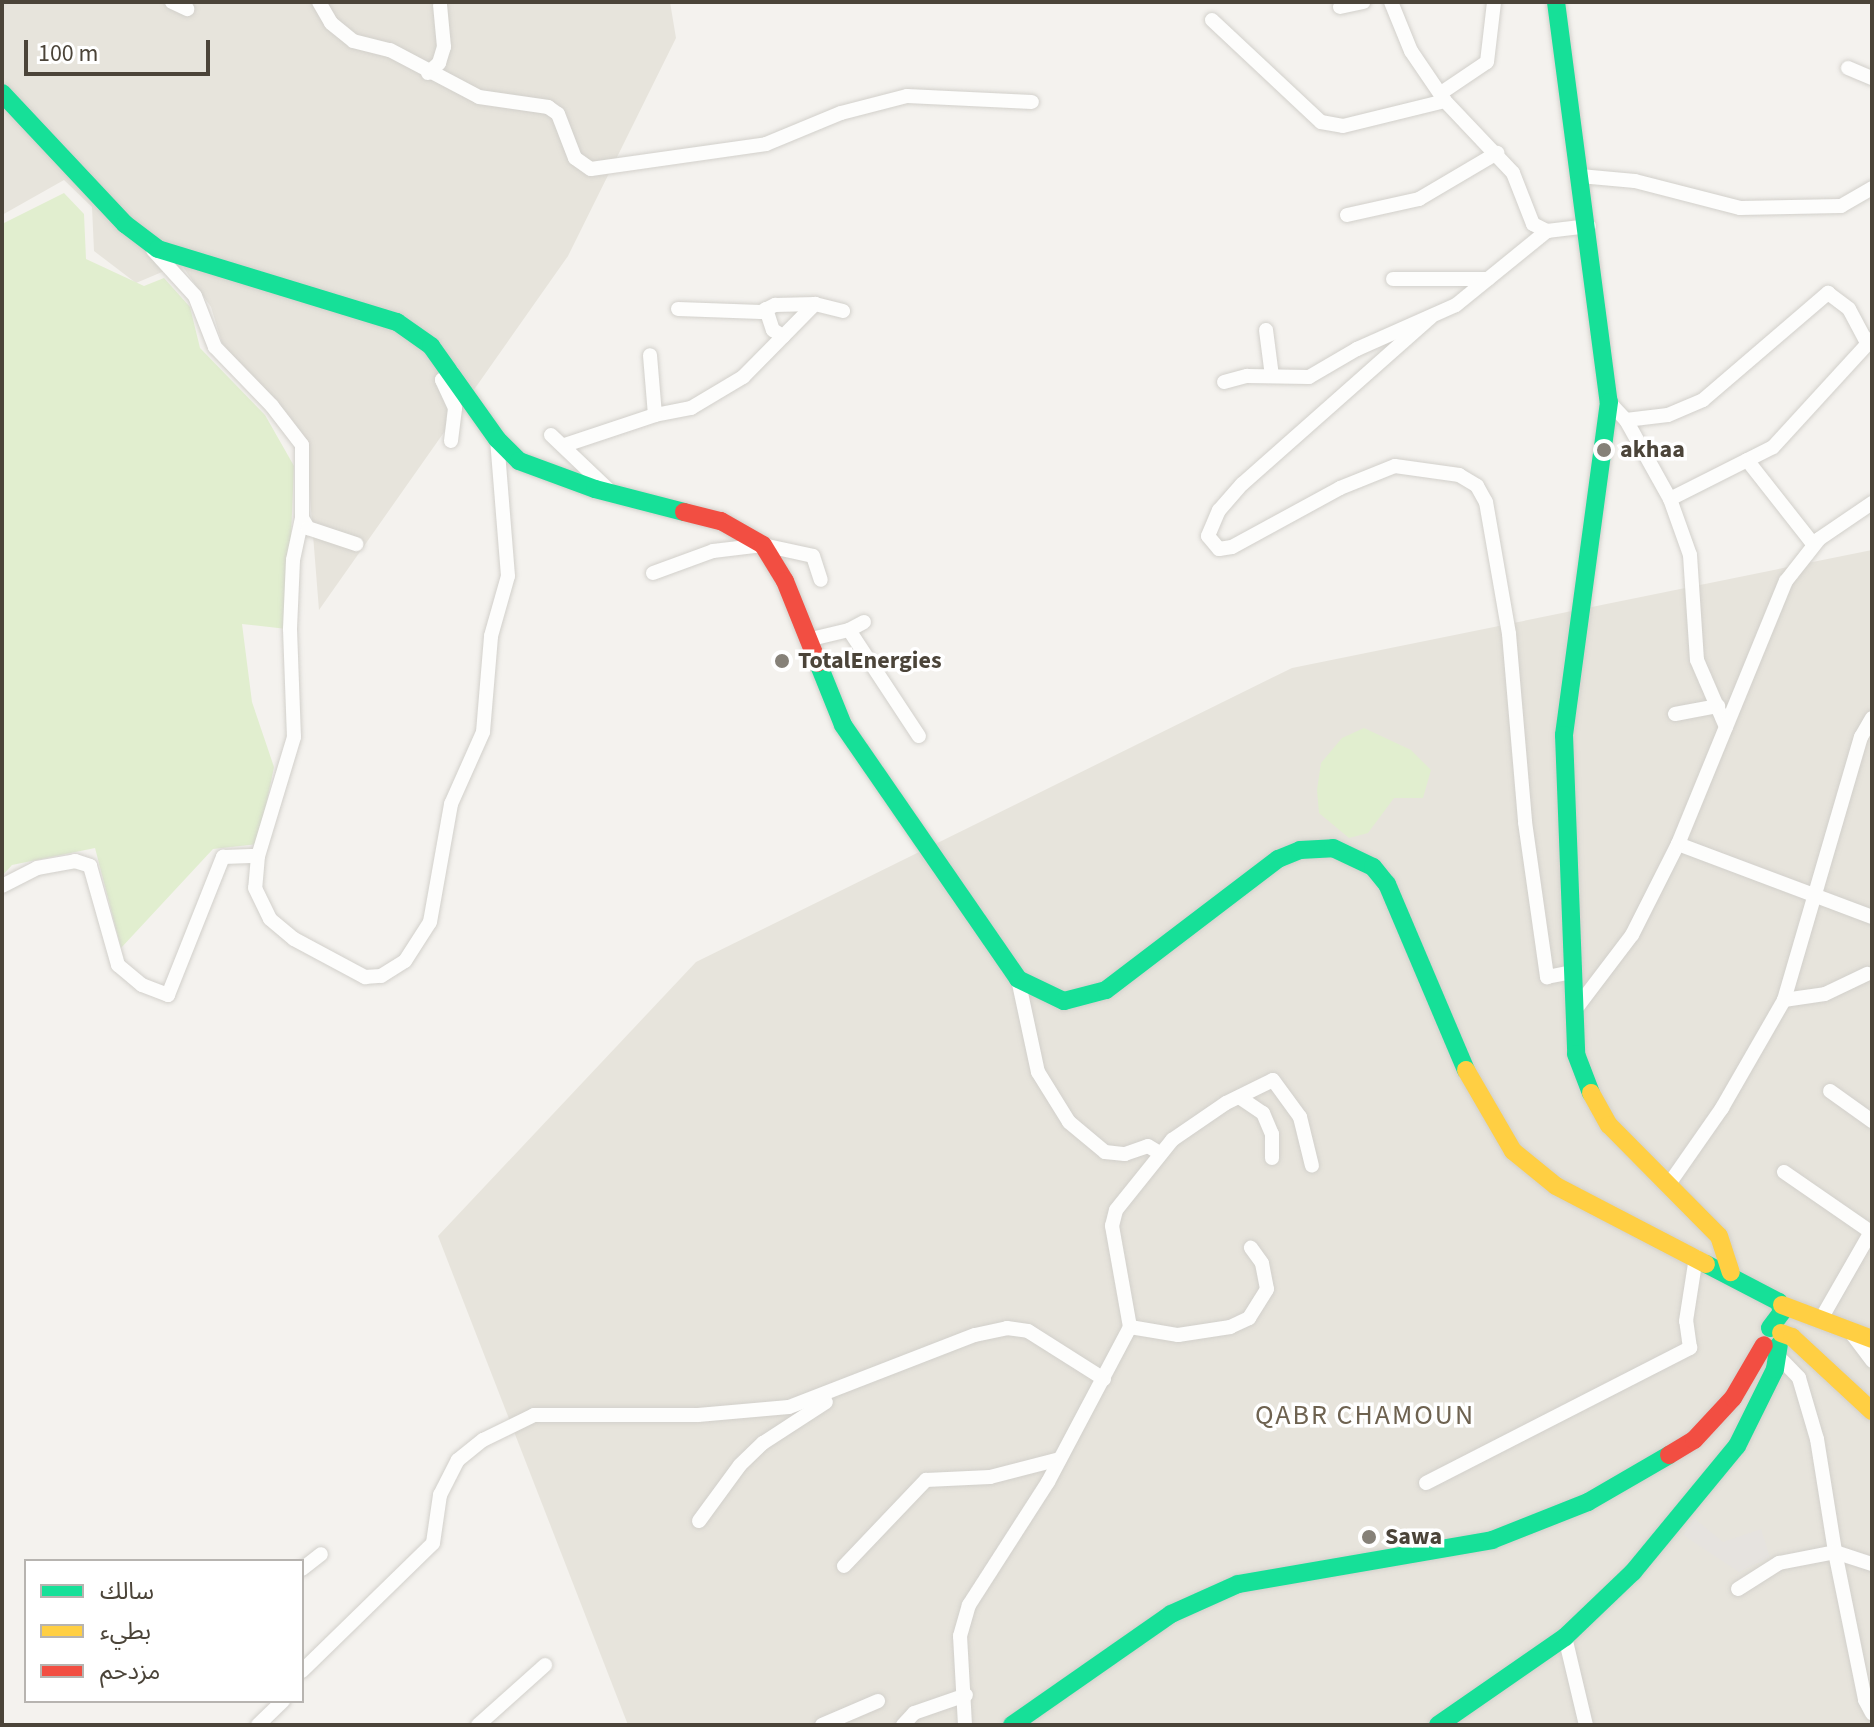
<!DOCTYPE html>
<meta charset="utf-8">
<style>
body{margin:0}
#map{position:relative;width:1874px;height:1727px;overflow:hidden;background:#f4f2ee;font-family:"Source Sans 3","Noto Sans Arabic",sans-serif}
div>[style]{position:absolute}
[style*='--x']{left:calc(var(--x)*1px);top:calc(var(--y)*1px);width:calc(var(--w)*1px);rotate:calc(var(--a)*1deg)}
.residential>*{inset:0;background:#e7e4dc}
.green>*{inset:0;background:#e1eecf}
.parking>*{inset:0;background:#e6e3df}
.roads{filter:drop-shadow(0 0 2px #d2d0cb) drop-shadow(0 0 2px #d2d0cb)}
.street>*{height:14px;margin:-7px;padding:0 7px;transform-origin:7px;border-radius:7px;background:#fdfdfc}
.fast>*{height:18px;margin:-9px;padding:0 9px;transform-origin:9px;border-radius:9px;background:#16e098}
.slow>*{height:18px;margin:-9px;padding:0 9px;transform-origin:9px;border-radius:9px;background:#ffcf43}
.jam>*{height:18px;margin:-9px;padding:0 9px;transform-origin:9px;border-radius:9px;background:#f24e42}
.dots>*{width:22px;height:22px;translate:-50% -50%;box-sizing:border-box;border:4px solid #fff;border-radius:50%}
span{translate:-50% -50%;white-space:nowrap;text-align:center;line-height:1.15;-webkit-text-stroke:7px #fff;paint-order:stroke}
.poi-label{font-size:24px;color:#4b4439;font-weight:700}
.left{translate:0 -50%;text-align:left}
.quarter-label{font-size:28px;color:#6e6250;letter-spacing:2px}
.frame{position:absolute;inset:0;border:4px solid #4b4439;pointer-events:none}
.legend{position:absolute;left:24px;top:1559px;width:280px;height:144px;box-sizing:border-box;background:#fff;border:2px solid #b7b4b0;margin:0;padding:10px 14px;list-style:none;font-size:24px;color:#4b4439}
.legend li{display:flex;align-items:center;gap:16px;height:40px}
.legend b{width:40px;border:2px solid #b7b4b0}
.scale{position:absolute;left:24px;top:40px;width:186px;height:36px;box-sizing:border-box;border:4px solid #4b4439;border-top:0;padding-left:10px;font-size:24px;line-height:28px;white-space:nowrap;color:#4b4439;-webkit-text-stroke:6px #fff;paint-order:stroke}
</style>
<div id="map">
<div class="residential">
<div style="clip-path:polygon(2px 2px,670px 2px,676px 38px,568px 256px,319px 610px,306px 447px,222px 343px,211px 307px,181px 264px,136px 283px,94px 251px,92px 207px,64px 180px,2px 215px)"></div>
<div style="clip-path:polygon(1872px 550px,1872px 1725px,628px 1725px,438px 1236px,696px 962px,1292px 668px)"></div>
</div>
<div class="green">
<div style="clip-path:polygon(64px 193px,84px 214px,86px 259px,144px 286px,164px 278px,190px 307px,200px 348px,265px 415px,294px 466px,287px 629px,242px 624px,252px 702px,274px 767px,258px 844px,213px 849px,121px 948px,95px 848px,12px 865px,2px 876px,2px 224px)"></div>
<div style="clip-path:polygon(1364px 728px,1411px 750px,1431px 770px,1423px 798px,1394px 798px,1368px 833px,1349px 838px,1319px 813px,1317px 790px,1321px 763px,1342px 738px)"></div>
</div>
<div class="parking">
<div style="clip-path:polygon(1694px 1518px,1723px 1542px,1761px 1529px,1770px 1557px,1739px 1572px,1683px 1535px)"></div>
</div>
<div class="roads">
<div class="street">
<div style="--x:172;--y:2;--w:17;--a:25"></div>
<div style="--x:319;--y:2;--w:24;--a:60"></div>
<div style="--x:331;--y:23;--w:28;--a:39"></div>
<div style="--x:353;--y:41;--w:38;--a:14"></div>
<div style="--x:390;--y:50;--w:101;--a:27.8"></div>
<div style="--x:479;--y:97;--w:70;--a:8.2"></div>
<div style="--x:548;--y:107;--w:12;--a:35"></div>
<div style="--x:558;--y:114;--w:47;--a:68.9"></div>
<div style="--x:575;--y:158;--w:19;--a:35"></div>
<div style="--x:591;--y:169;--w:177;--a:-8.1"></div>
<div style="--x:766;--y:144;--w:81;--a:-22.5"></div>
<div style="--x:841;--y:113;--w:68;--a:-14.4"></div>
<div style="--x:907;--y:96;--w:125;--a:2.7"></div>
<div style="--x:1391;--y:2;--w:53;--a:67.8"></div>
<div style="--x:1411;--y:51;--w:60;--a:55.8"></div>
<div style="--x:1445;--y:101;--w:99;--a:46.6"></div>
<div style="--x:1513;--y:173;--w:55;--a:68.6"></div>
<div style="--x:1533;--y:224;--w:16;--a:27"></div>
<div style="--x:1547;--y:231;--w:42;--a:-6.8"></div>
<div style="--x:1340;--y:7;--w:24;--a:-12"></div>
<div style="--x:1212;--y:20;--w:149;--a:43.1"></div>
<div style="--x:1321;--y:122;--w:22;--a:10"></div>
<div style="--x:1343;--y:126;--w:105;--a:-13.8"></div>
<div style="--x:1848;--y:68;--w:26;--a:23"></div>
<div style="--x:428;--y:73;--w:15;--a:-42"></div>
<div style="--x:439;--y:63;--w:17;--a:-73"></div>
<div style="--x:444;--y:47;--w:42;--a:-95.4"></div>
<div style="--x:1441;--y:93;--w:55;--a:-34"></div>
<div style="--x:1487;--y:62;--w:60;--a:-83.3"></div>
<div style="--x:1580;--y:176;--w:55;--a:5.2"></div>
<div style="--x:1635;--y:181;--w:108;--a:14.4"></div>
<div style="--x:1740;--y:208;--w:101;--a:-1.1"></div>
<div style="--x:1841;--y:206;--w:36;--a:-30"></div>
<div style="--x:1347;--y:215;--w:74;--a:-12.5"></div>
<div style="--x:1419;--y:199;--w:91;--a:-30.5"></div>
<div style="--x:153;--y:250;--w:62;--a:47.6"></div>
<div style="--x:195;--y:296;--w:55;--a:68.6"></div>
<div style="--x:215;--y:347;--w:82;--a:46"></div>
<div style="--x:272;--y:406;--w:49;--a:52.4"></div>
<div style="--x:302;--y:445;--w:73;--a:90"></div>
<div style="--x:302;--y:518;--w:43;--a:102.1"></div>
<div style="--x:293;--y:560;--w:69;--a:92.5"></div>
<div style="--x:290;--y:629;--w:108;--a:87.9"></div>
<div style="--x:294;--y:737;--w:124;--a:106.8"></div>
<div style="--x:258;--y:856;--w:32;--a:95"></div>
<div style="--x:255;--y:888;--w:34;--a:64"></div>
<div style="--x:270;--y:919;--w:31;--a:40"></div>
<div style="--x:294;--y:939;--w:81;--a:28.2"></div>
<div style="--x:365;--y:977;--w:16;--a:-4"></div>
<div style="--x:381;--y:976;--w:28;--a:-32"></div>
<div style="--x:405;--y:961;--w:46;--a:-57.3"></div>
<div style="--x:430;--y:922;--w:120;--a:-79.9"></div>
<div style="--x:451;--y:804;--w:79;--a:-66"></div>
<div style="--x:483;--y:732;--w:96;--a:-85.2"></div>
<div style="--x:491;--y:636;--w:62;--a:-74.2"></div>
<div style="--x:508;--y:576;--w:137;--a:-94.6"></div>
<div style="--x:1393;--y:279;--w:95;--a:0"></div>
<div style="--x:678;--y:309;--w:83;--a:2.1"></div>
<div style="--x:761;--y:312;--w:16;--a:-27"></div>
<div style="--x:775;--y:305;--w:40;--a:-1.4"></div>
<div style="--x:766;--y:309;--w:22;--a:72"></div>
<div style="--x:773;--y:330;--w:12;--a:31"></div>
<div style="--x:1431;--y:317;--w:252;--a:138.5"></div>
<div style="--x:1242;--y:484;--w:35;--a:131"></div>
<div style="--x:1219;--y:510;--w:28;--a:113"></div>
<div style="--x:1208;--y:536;--w:17;--a:50"></div>
<div style="--x:1219;--y:549;--w:13;--a:-9"></div>
<div style="--x:1232;--y:547;--w:123;--a:-28.6"></div>
<div style="--x:1340;--y:488;--w:59;--a:-21.8"></div>
<div style="--x:1395;--y:466;--w:65;--a:8"></div>
<div style="--x:1459;--y:475;--w:21;--a:31"></div>
<div style="--x:1477;--y:486;--w:18;--a:61"></div>
<div style="--x:1486;--y:502;--w:134;--a:80.1"></div>
<div style="--x:1509;--y:634;--w:189;--a:85.1"></div>
<div style="--x:1525;--y:822;--w:157;--a:81.9"></div>
<div style="--x:1547;--y:977;--w:25;--a:-11"></div>
<div style="--x:1266;--y:330;--w:46;--a:82.6"></div>
<div style="--x:1224;--y:382;--w:24;--a:-15"></div>
<div style="--x:1247;--y:376;--w:62;--a:0.9"></div>
<div style="--x:1309;--y:377;--w:56;--a:-30.3"></div>
<div style="--x:1357;--y:349;--w:108;--a:-24"></div>
<div style="--x:1456;--y:305;--w:117;--a:-39.1"></div>
<div style="--x:1609;--y:402;--w:25;--a:47"></div>
<div style="--x:1626;--y:420;--w:90;--a:60.9"></div>
<div style="--x:1670;--y:499;--w:59;--a:70.3"></div>
<div style="--x:1690;--y:555;--w:105;--a:86.2"></div>
<div style="--x:1697;--y:660;--w:73;--a:66.6"></div>
<div style="--x:655;--y:415;--w:37;--a:-11"></div>
<div style="--x:691;--y:408;--w:61;--a:-30.8"></div>
<div style="--x:743;--y:377;--w:103;--a:-45.4"></div>
<div style="--x:815;--y:304;--w:29;--a:14"></div>
<div style="--x:1626;--y:420;--w:42;--a:-6.8"></div>
<div style="--x:1668;--y:415;--w:38;--a:-23"></div>
<div style="--x:1703;--y:400;--w:165;--a:-40.6"></div>
<div style="--x:1828;--y:293;--w:26;--a:37"></div>
<div style="--x:1849;--y:309;--w:38;--a:62"></div>
<div style="--x:551;--y:435;--w:84;--a:43.6"></div>
<div style="--x:451;--y:441;--w:33;--a:-83"></div>
<div style="--x:455;--y:408;--w:31;--a:-115"></div>
<div style="--x:442;--y:380;--w:13;--a:-42"></div>
<div style="--x:565;--y:445;--w:95;--a:-18.4"></div>
<div style="--x:655;--y:415;--w:60;--a:-94.8"></div>
<div style="--x:1747;--y:460;--w:108;--a:51.8"></div>
<div style="--x:1670;--y:499;--w:115;--a:-26.8"></div>
<div style="--x:1773;--y:447;--w:147;--a:-47.5"></div>
<div style="--x:302;--y:518;--w:12;--a:59"></div>
<div style="--x:308;--y:528;--w:51;--a:18.4"></div>
<div style="--x:653;--y:573;--w:64;--a:-20.1"></div>
<div style="--x:713;--y:551;--w:50;--a:-6.8"></div>
<div style="--x:763;--y:545;--w:51;--a:12.4"></div>
<div style="--x:813;--y:556;--w:25;--a:72"></div>
<div style="--x:849;--y:630;--w:17;--a:-28"></div>
<div style="--x:807;--y:640;--w:43;--a:-13.4"></div>
<div style="--x:849;--y:630;--w:127;--a:56.6"></div>
<div style="--x:1675;--y:714;--w:44;--a:-10.5"></div>
<div style="--x:1678;--y:844;--w:207;--a:20.6"></div>
<div style="--x:2;--y:886;--w:39;--a:-27"></div>
<div style="--x:37;--y:868;--w:39;--a:-10"></div>
<div style="--x:75;--y:861;--w:16;--a:18"></div>
<div style="--x:90;--y:866;--w:103;--a:74.2"></div>
<div style="--x:118;--y:965;--w:31;--a:40"></div>
<div style="--x:142;--y:985;--w:28;--a:21"></div>
<div style="--x:168;--y:995;--w:149;--a:-68.3"></div>
<div style="--x:223;--y:857;--w:35;--a:-2"></div>
<div style="--x:1018;--y:979;--w:95;--a:77.9"></div>
<div style="--x:1038;--y:1072;--w:59;--a:58.2"></div>
<div style="--x:1069;--y:1122;--w:47;--a:39.8"></div>
<div style="--x:1105;--y:1152;--w:20;--a:6"></div>
<div style="--x:1125;--y:1154;--w:24;--a:-19"></div>
<div style="--x:1148;--y:1146;--w:12;--a:31"></div>
<div style="--x:1784;--y:1000;--w:41;--a:-8.3"></div>
<div style="--x:1825;--y:994;--w:47;--a:-25.5"></div>
<div style="--x:1575;--y:1010;--w:94;--a:-52.8"></div>
<div style="--x:1632;--y:935;--w:102;--a:-63.2"></div>
<div style="--x:1678;--y:844;--w:284;--a:-67.7"></div>
<div style="--x:1786;--y:581;--w:53;--a:-51.8"></div>
<div style="--x:1819;--y:539;--w:64;--a:-34.2"></div>
<div style="--x:1830;--y:1091;--w:52;--a:35.5"></div>
<div style="--x:1239;--y:1097;--w:29;--a:34"></div>
<div style="--x:1263;--y:1113;--w:23;--a:67"></div>
<div style="--x:1272;--y:1134;--w:24;--a:90"></div>
<div style="--x:1784;--y:1172;--w:106;--a:34.6"></div>
<div style="--x:1669;--y:1184;--w:93;--a:-55.1"></div>
<div style="--x:1722;--y:1108;--w:125;--a:-60.1"></div>
<div style="--x:1784;--y:1000;--w:274;--a:-73.7"></div>
<div style="--x:1861;--y:737;--w:22;--a:-60"></div>
<div style="--x:1821;--y:1319;--w:103;--a:-60.2"></div>
<div style="--x:1130;--y:1327;--w:49;--a:9.5"></div>
<div style="--x:1178;--y:1335;--w:53;--a:-8.7"></div>
<div style="--x:1230;--y:1327;--w:21;--a:-25"></div>
<div style="--x:1249;--y:1318;--w:34;--a:-58"></div>
<div style="--x:1267;--y:1289;--w:26;--a:-101"></div>
<div style="--x:1262;--y:1263;--w:19;--a:-126"></div>
<div style="--x:1849;--y:1330;--w:39;--a:53"></div>
<div style="--x:1779;--y:1357;--w:29;--a:46"></div>
<div style="--x:1799;--y:1378;--w:64;--a:73.6"></div>
<div style="--x:1817;--y:1439;--w:114;--a:80.9"></div>
<div style="--x:1835;--y:1552;--w:151;--a:78.5"></div>
<div style="--x:1865;--y:1700;--w:15;--a:62"></div>
<div style="--x:1426;--y:1483;--w:297;--a:-27.1"></div>
<div style="--x:1690;--y:1348;--w:27;--a:-98"></div>
<div style="--x:1686;--y:1321;--w:65;--a:-81.1"></div>
<div style="--x:699;--y:1521;--w:69;--a:-53.8"></div>
<div style="--x:740;--y:1465;--w:32;--a:-44"></div>
<div style="--x:763;--y:1443;--w:75;--a:-33.1"></div>
<div style="--x:844;--y:1566;--w:119;--a:-46.4"></div>
<div style="--x:926;--y:1480;--w:64;--a:-2.7"></div>
<div style="--x:990;--y:1477;--w:72;--a:-14.4"></div>
<div style="--x:302;--y:1569;--w:24;--a:-38"></div>
<div style="--x:1738;--y:1589;--w:49;--a:-32.4"></div>
<div style="--x:1779;--y:1563;--w:57;--a:-11.1"></div>
<div style="--x:1835;--y:1552;--w:39;--a:18"></div>
<div style="--x:1565;--y:1637;--w:90;--a:76.6"></div>
<div style="--x:302;--y:1671;--w:183;--a:-44.3"></div>
<div style="--x:433;--y:1543;--w:49;--a:-81.7"></div>
<div style="--x:440;--y:1495;--w:39;--a:-63"></div>
<div style="--x:458;--y:1460;--w:32;--a:-39"></div>
<div style="--x:483;--y:1440;--w:57;--a:-26.1"></div>
<div style="--x:534;--y:1415;--w:164;--a:0"></div>
<div style="--x:698;--y:1415;--w:91;--a:-5"></div>
<div style="--x:789;--y:1407;--w:199;--a:-21.2"></div>
<div style="--x:975;--y:1335;--w:33;--a:-12"></div>
<div style="--x:1007;--y:1328;--w:21;--a:8"></div>
<div style="--x:1028;--y:1331;--w:90;--a:32.3"></div>
<div style="--x:258;--y:1725;--w:35;--a:-44"></div>
<div style="--x:478;--y:1725;--w:90;--a:-41.8"></div>
<div style="--x:822;--y:1725;--w:61;--a:-23.2"></div>
<div style="--x:903;--y:1725;--w:16;--a:-47"></div>
<div style="--x:914;--y:1713;--w:55;--a:-19.1"></div>
<div style="--x:965;--y:1725;--w:89;--a:-93.2"></div>
<div style="--x:960;--y:1636;--w:32;--a:-74"></div>
<div style="--x:969;--y:1605;--w:146;--a:-57.3"></div>
<div style="--x:1048;--y:1482;--w:175;--a:-62.1"></div>
<div style="--x:1130;--y:1327;--w:103;--a:-100.1"></div>
<div style="--x:1112;--y:1226;--w:16;--a:-76"></div>
<div style="--x:1116;--y:1210;--w:90;--a:-51.3"></div>
<div style="--x:1172;--y:1140;--w:65;--a:-34.4"></div>
<div style="--x:1226;--y:1103;--w:52;--a:-26.1"></div>
<div style="--x:1273;--y:1080;--w:46;--a:53.9"></div>
<div style="--x:1300;--y:1117;--w:50;--a:76.2"></div>
</div>
<div class="fast">
<div style="--x:1556;--y:2;--w:403;--a:82.5"></div>
<div style="--x:1609;--y:402;--w:336;--a:97.7"></div>
<div style="--x:1564;--y:735;--w:319;--a:87.8"></div>
<div style="--x:1576;--y:1054;--w:42;--a:69"></div>
<div style="--x:2;--y:93;--w:180;--a:46.8"></div>
<div style="--x:125;--y:224;--w:41;--a:37.1"></div>
<div style="--x:158;--y:249;--w:250;--a:17"></div>
<div style="--x:397;--y:322;--w:42;--a:35.2"></div>
<div style="--x:431;--y:346;--w:114;--a:54.6"></div>
<div style="--x:497;--y:439;--w:31;--a:45"></div>
<div style="--x:519;--y:461;--w:81;--a:20.2"></div>
<div style="--x:595;--y:489;--w:92;--a:14.5"></div>
<div style="--x:818;--y:663;--w:67;--a:68"></div>
<div style="--x:843;--y:725;--w:308;--a:55.4"></div>
<div style="--x:1018;--y:979;--w:51;--a:25.6"></div>
<div style="--x:1064;--y:1001;--w:43;--a:-14.7"></div>
<div style="--x:1106;--y:990;--w:216;--a:-37.3"></div>
<div style="--x:1278;--y:859;--w:24;--a:-22"></div>
<div style="--x:1300;--y:850;--w:33;--a:-3"></div>
<div style="--x:1333;--y:848;--w:44;--a:25.4"></div>
<div style="--x:1373;--y:867;--w:22;--a:51"></div>
<div style="--x:1387;--y:884;--w:202;--a:67"></div>
<div style="--x:1706;--y:1264;--w:82;--a:27.5"></div>
<div style="--x:1779;--y:1302;--w:10;--a:73"></div>
<div style="--x:1782;--y:1312;--w:20;--a:127"></div>
<div style="--x:1012;--y:1725;--w:194;--a:-34.9"></div>
<div style="--x:1171;--y:1614;--w:73;--a:-24.1"></div>
<div style="--x:1238;--y:1584;--w:258;--a:-9.8"></div>
<div style="--x:1492;--y:1540;--w:103;--a:-21.6"></div>
<div style="--x:1588;--y:1502;--w:94;--a:-30.1"></div>
<div style="--x:1438;--y:1725;--w:155;--a:-34.7"></div>
<div style="--x:1565;--y:1637;--w:94;--a:-43.7"></div>
<div style="--x:1633;--y:1572;--w:163;--a:-50.5"></div>
<div style="--x:1737;--y:1446;--w:86;--a:-63.7"></div>
<div style="--x:1775;--y:1369;--w:24;--a:-81"></div>
</div>
<div class="slow">
<div style="--x:1466;--y:1070;--w:94;--a:59.9"></div>
<div style="--x:1513;--y:1151;--w:55;--a:39.1"></div>
<div style="--x:1556;--y:1186;--w:169;--a:27.5"></div>
<div style="--x:1591;--y:1093;--w:37;--a:61"></div>
<div style="--x:1609;--y:1125;--w:156;--a:45.3"></div>
<div style="--x:1719;--y:1236;--w:38;--a:72"></div>
<div style="--x:1782;--y:1305;--w:96;--a:20.7"></div>
<div style="--x:1781;--y:1333;--w:12;--a:20"></div>
<div style="--x:1792;--y:1337;--w:109;--a:42.8"></div>
</div>
<div class="jam">
<div style="--x:684;--y:512;--w:38;--a:14"></div>
<div style="--x:721;--y:521;--w:48;--a:29.7"></div>
<div style="--x:763;--y:545;--w:42;--a:58.6"></div>
<div style="--x:785;--y:581;--w:88;--a:68.1"></div>
<div style="--x:1669;--y:1455;--w:29;--a:-31"></div>
<div style="--x:1694;--y:1440;--w:57;--a:-47.1"></div>
<div style="--x:1733;--y:1398;--w:61;--a:-59.7"></div>
</div>
</div>
<div class="dots">
<div style="left:1604px;top:450px;background:#868178"></div>
<div style="left:782px;top:661px;background:#868178"></div>
<div style="left:1369px;top:1537px;background:#868178"></div>
</div>
<div class="poi-label">
<span class="left" style="left:1620px;top:450px">akhaa</span>
<span class="left" style="left:798px;top:661px">TotalEnergies</span>
<span class="left" style="left:1385px;top:1537px">Sawa</span>
</div>
<div class="quarter-label">
<span style="left:1365px;top:1415px">QABR CHAMOUN</span>
</div>
<div class="frame"></div>
<ul class="legend">
<li><b style="height:10px;background:#16e098"></b>سالك</li>
<li><b style="height:10px;background:#ffcf43"></b>بطيء</li>
<li><b style="height:10px;background:#f24e42"></b>مزدحم</li>
</ul>
<div class="scale">100 m</div>
</div>
